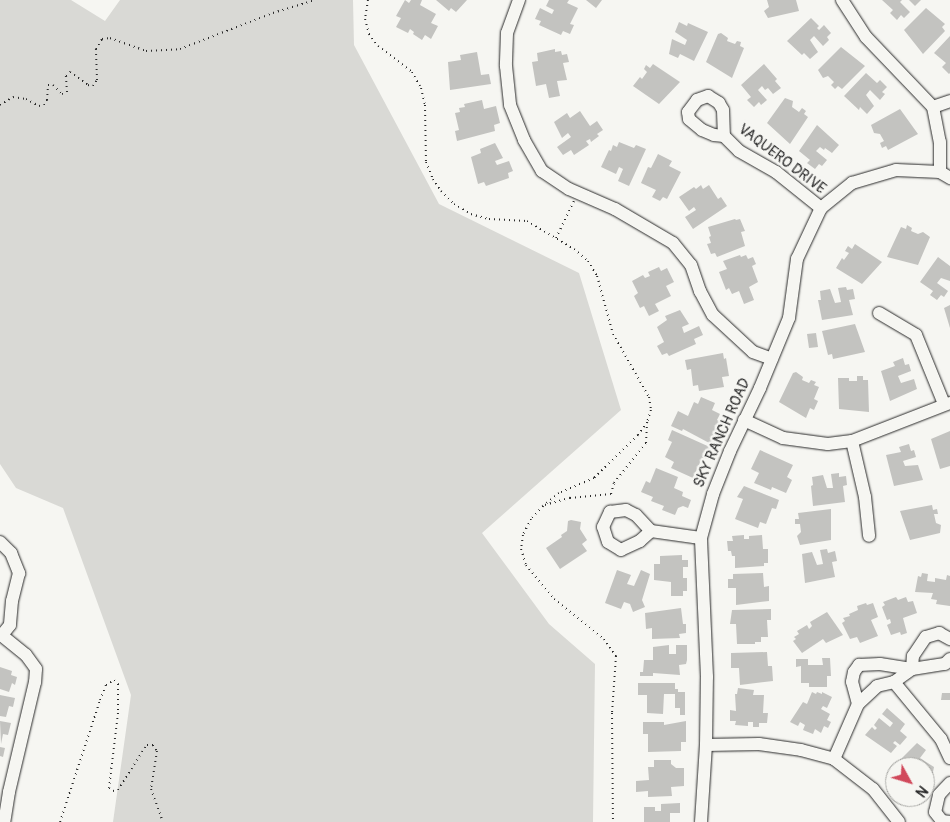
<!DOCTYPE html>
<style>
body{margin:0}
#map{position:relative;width:950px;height:822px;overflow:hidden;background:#f6f6f2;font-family:Pangolin,sans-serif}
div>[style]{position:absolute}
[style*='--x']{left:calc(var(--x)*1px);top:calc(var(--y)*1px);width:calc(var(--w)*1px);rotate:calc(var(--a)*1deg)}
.green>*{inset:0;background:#d9d9d5}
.building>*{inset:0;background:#c3c3c0}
.path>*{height:2px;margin-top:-1px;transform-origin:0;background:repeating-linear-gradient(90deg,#2b2b2b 0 1px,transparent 0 5px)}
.roads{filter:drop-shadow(0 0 1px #2b2b2b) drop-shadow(0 0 1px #2b2b2b)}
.minor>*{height:12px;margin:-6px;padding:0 6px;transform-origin:6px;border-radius:6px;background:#f6f6f2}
span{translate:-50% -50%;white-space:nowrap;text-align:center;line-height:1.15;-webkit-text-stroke:5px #f6f6f2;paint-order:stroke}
.street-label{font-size:15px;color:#2b2b2b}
.north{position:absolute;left:885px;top:757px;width:50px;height:50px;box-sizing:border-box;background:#f6f6f2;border:1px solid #a5a5a2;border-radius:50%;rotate:129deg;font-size:14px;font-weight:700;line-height:20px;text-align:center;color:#2b2b2b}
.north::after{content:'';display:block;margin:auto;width:18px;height:22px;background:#d1495b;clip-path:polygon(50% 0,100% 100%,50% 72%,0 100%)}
</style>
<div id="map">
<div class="green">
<div style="clip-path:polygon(0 0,71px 0,105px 21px,120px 0,353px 0,354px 45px,439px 204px,579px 273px,621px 410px,482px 533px,549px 624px,595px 664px,593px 822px,113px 822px,131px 695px,63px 508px,16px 488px,0 464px)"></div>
</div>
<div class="building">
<div style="clip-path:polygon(405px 0,409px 3px,411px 0,422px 0,420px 5px,436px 14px,431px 23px,438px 26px,431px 39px,425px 35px,422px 40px,413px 34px,414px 32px,410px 29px,408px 33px,396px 27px,401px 18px,396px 16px)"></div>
<div style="clip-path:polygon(436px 0,467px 0,456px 12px,451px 8px,449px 11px)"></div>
<div style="clip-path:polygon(549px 0,569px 0,567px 3px,578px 8px,570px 24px,574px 25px,570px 34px,563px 31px,561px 35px,539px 25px,541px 21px,535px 19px,540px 8px,552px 14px,554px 10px,546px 6px)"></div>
<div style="clip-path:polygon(586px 0,602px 0,596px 8px)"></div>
<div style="clip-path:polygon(767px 0,796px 0,799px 11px,768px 18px,764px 11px,769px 7px)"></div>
<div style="clip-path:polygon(882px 0,902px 0,900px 2px,910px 12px,904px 18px,901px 15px,897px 20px,890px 13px,893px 10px)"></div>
<div style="clip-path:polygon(909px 0,921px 0,915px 6px)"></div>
<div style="clip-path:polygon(926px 8px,945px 24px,942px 27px,945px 31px,923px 54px,904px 30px)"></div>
<div style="clip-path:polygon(811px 18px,819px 26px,817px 28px,819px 30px,824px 25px,831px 33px,827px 37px,829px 40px,823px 46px,814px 36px,810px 40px,818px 52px,810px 59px,804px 53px,802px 55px,787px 41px)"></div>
<div style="clip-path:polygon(679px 22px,687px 26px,688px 23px,708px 32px,694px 61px,680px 54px,678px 58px,669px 54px,672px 39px,685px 45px,687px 40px,675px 32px)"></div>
<div style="clip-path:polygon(721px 33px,728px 38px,727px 41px,735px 44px,737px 41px,741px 42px,740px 46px,744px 48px,732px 78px,706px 62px,718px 34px)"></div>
<div style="clip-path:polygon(950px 36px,950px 73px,949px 74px,942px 67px,946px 63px,934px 53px)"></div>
<div style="clip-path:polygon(841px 47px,865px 66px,842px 89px,838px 86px,835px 89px,831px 85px,834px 82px,828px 76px,823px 78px,818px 70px)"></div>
<div style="clip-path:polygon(555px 49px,555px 52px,561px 51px,562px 55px,567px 54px,569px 62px,563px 63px,567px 80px,557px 81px,560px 96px,549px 98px,546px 84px,536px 86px,532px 62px,538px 61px,537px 53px)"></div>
<div style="clip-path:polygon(477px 52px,481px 75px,489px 74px,491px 84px,450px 90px,448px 62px,461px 60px,460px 55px)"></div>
<div style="clip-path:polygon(653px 64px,680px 82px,659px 104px,633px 86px,640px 77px,642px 79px,647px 72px,644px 69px,646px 65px,650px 68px)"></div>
<div style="clip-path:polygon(764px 64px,777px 79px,775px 81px,781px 88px,773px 94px,768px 88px,765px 90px,762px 86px,758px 90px,767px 100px,761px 105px,759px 102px,754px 107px,747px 100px,751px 97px,741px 85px)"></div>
<div style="clip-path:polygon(866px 73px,877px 83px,880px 80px,887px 87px,882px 92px,885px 94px,880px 100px,870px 90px,866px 95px,874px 106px,867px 114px,860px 107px,859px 110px,844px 96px)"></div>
<div style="clip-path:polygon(785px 98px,793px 101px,792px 107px,799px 112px,802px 108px,806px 111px,804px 114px,808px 117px,790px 144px,767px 123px)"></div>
<div style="clip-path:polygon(482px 100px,484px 109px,496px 106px,500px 123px,494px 125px,495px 131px,457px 141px,455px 131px,459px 130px,455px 113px,460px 112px,459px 108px,465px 107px,464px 104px)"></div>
<div style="clip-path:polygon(900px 109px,918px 134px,888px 150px,886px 146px,882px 148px,880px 143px,884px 141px,880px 134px,874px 133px,871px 125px)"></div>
<div style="clip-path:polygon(580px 111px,590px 126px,597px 121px,603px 130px,597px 134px,599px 136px,591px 142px,590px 139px,586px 141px,589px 145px,574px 155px,571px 150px,563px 155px,557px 147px,571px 137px,568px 133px,562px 138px,554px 122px,567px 113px,570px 118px)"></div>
<div style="clip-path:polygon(817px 125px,839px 145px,832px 153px,825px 148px,824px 150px,820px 147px,816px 151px,827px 160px,822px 166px,819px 164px,815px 169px,807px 163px,810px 160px,799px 151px)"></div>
<div style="clip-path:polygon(619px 142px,634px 148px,636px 145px,646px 149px,629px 186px,618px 181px,623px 169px,619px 167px,616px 174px,601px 167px,609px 150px,611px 151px,613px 145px,617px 147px)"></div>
<div style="clip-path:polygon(495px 143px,503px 158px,495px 161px,497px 165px,509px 161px,513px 171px,508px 173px,509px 178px,486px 186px,484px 182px,478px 184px,471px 157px,481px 153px,480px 149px)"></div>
<div style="clip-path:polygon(658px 154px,672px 161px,669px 166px,681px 172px,667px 199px,663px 197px,660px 201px,652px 197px,656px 190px,641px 183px,648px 167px,651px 168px)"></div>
<div style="clip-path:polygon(701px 185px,703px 189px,709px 185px,718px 199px,721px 197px,727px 206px,693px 229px,685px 217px,696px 210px,694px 207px,689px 211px,679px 197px,694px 187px,696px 189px)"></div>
<div style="clip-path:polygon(735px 219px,736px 220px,740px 219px,745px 231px,741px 232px,745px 246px,717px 257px,715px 253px,711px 254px,707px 244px,711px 243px,709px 237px,711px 236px,708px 227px)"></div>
<div style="clip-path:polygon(907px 225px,912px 228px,911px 231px,918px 234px,923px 232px,930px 237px,918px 265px,887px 257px,901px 227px,906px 229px)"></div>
<div style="clip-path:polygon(855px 244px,882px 262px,862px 284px,836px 268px,842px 258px,844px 260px,849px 253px,845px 251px,848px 246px,852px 249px)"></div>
<div style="clip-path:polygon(740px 255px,741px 257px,746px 255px,748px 259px,753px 257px,756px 264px,752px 266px,758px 282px,749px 287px,754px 300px,744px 304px,739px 291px,732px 294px,729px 288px,726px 290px,719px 272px,727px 269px,723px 261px)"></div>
<div style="clip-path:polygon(938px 257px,950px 266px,950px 281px,941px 278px,937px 283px,948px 291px,944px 297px,941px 295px,937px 300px,930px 295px,933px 291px,920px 282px)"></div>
<div style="clip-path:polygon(659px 267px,661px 271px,667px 268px,674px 282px,666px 286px,671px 296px,655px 304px,659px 311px,649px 316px,644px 306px,640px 308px,634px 296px,638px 293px,632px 281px,643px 275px,645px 278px,650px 276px,648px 272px)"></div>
<div style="clip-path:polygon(846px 287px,847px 290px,853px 289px,855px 299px,849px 300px,853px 315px,822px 320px,818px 300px,821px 300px,820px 291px,830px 289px,835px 303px,841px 302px,838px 288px)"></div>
<div style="clip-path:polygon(950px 305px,950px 328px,944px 308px)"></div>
<div style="clip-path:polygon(680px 310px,689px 324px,682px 327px,684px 333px,699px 326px,703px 335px,694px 339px,696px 344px,669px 356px,667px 353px,662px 355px,657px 346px,664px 342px,657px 327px,667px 320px,665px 316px)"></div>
<div style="clip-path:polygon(855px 324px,865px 352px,833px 359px,832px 354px,828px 355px,822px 331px)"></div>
<div style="clip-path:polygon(816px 333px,818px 347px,809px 348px,807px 334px)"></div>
<div style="clip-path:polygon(723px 353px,724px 359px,726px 358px,729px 376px,722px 377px,724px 387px,699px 391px,698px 385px,693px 386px,691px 369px,687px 370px,685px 360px)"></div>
<div style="clip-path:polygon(903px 358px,905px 365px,909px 364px,911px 371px,898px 376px,901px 383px,914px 379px,917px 389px,890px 401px,881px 371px,895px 366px,893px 362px)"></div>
<div style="clip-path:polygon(796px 372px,803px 377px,802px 380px,809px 383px,811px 380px,816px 382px,814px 385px,819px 387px,814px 399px,818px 401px,814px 410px,810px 408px,806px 418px,779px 402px,793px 373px)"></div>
<div style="clip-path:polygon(857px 376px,863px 376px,863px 380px,868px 380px,869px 412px,839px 409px,838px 378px,849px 378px,849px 381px,857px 381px)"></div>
<div style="clip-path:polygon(701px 397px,715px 403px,712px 410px,720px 414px,717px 420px,723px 422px,713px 445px,683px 429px,682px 431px,671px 426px,678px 411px,688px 416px,694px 402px,698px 404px)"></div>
<div style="clip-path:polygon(672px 430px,712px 448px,706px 459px,702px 458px,693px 478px,671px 468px,674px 462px,665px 457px,672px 442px,668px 440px)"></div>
<div style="clip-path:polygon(950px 431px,950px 466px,940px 469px,931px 439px)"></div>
<div style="clip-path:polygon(909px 444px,911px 451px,914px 450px,916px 457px,903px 461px,905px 466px,918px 465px,923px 480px,894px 486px,886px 455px,901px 452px,899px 447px)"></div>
<div style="clip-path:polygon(760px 450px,793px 465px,787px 477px,792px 480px,786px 493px,772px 487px,771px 490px,754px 483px,759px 473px,751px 469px)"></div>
<div style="clip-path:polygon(656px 468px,678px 477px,674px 488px,683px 492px,682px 496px,691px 500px,688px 508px,683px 506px,678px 508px,675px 515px,662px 510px,664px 506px,651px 501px,653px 497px,641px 492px,646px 481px,650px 483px)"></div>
<div style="clip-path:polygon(839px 473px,839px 477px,846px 476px,847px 485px,843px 486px,845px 502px,813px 506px,811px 486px,813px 485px,812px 477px,823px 475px,827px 488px,833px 488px,831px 474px)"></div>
<div style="clip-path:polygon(744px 486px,779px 500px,776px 509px,772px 508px,766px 524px,760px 522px,758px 528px,735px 519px,743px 499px,737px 497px)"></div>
<div style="clip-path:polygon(932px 505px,933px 510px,937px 509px,938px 514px,934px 514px,936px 523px,941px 525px,940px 533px,910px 540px,900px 511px)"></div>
<div style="clip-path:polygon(831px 509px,831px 540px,800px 545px,797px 536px,801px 532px,800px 524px,795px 524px,795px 519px,799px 519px,798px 513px)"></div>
<div style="clip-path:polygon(571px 520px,581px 522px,580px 529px,587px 540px,582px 544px,587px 551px,560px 569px,546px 548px,562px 537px,561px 535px,567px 531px,568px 521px)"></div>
<div style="clip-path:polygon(744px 535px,744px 539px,749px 539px,749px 536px,762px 535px,763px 549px,768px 549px,768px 563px,764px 563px,764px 566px,735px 568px,735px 556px,732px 556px,731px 551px,728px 551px,727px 541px,733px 541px,732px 536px)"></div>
<div style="clip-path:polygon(827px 549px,828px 553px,835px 551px,837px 561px,832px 562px,835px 577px,805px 583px,802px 554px,812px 552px,817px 565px,823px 564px,820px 550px)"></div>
<div style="clip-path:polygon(682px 555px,682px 560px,688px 560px,688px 567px,683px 567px,683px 578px,687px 578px,687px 591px,683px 591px,683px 596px,671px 596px,671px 582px,654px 580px,654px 564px,660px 564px,660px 556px)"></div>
<div style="clip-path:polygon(617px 570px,631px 575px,627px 584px,634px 586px,641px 570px,650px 574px,642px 600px,645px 607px,633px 612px,630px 604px,624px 602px,621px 609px,605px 603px)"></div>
<div style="clip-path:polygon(763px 573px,764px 587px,769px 586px,769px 601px,736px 605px,736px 588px,728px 588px,728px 579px,733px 579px,733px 574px)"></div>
<div style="clip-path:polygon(922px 573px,928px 574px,927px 581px,935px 582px,935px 578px,946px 580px,947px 575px,950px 576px,950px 606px,936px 604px,937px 600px,931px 599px,933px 593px,915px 592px,918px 576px,921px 577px)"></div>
<div style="clip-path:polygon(896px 597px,898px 600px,906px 597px,908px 602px,913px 601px,917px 613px,903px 618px,907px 633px,901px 635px,900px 632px,891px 635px,887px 625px,891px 623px,890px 619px,887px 620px,882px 607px,885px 605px,883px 602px)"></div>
<div style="clip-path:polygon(866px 603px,867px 605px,873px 603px,878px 617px,871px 620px,878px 636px,860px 643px,857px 637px,850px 639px,842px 623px,845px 621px,843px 618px,850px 616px,849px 614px,858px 610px,857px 606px)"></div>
<div style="clip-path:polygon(681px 608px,683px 624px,686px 624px,686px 633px,679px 634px,680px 638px,652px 639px,652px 628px,646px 629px,645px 613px)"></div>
<div style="clip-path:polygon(771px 609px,771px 620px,767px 620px,768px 637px,761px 637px,761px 642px,755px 642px,755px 644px,737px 644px,736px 624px,730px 624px,732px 610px)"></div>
<div style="clip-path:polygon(827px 612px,843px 635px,826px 643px,823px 639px,802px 653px,793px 641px,796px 639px,794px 637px,799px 634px,797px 631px,807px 625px,809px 629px,812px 626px,810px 622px)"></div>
<div style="clip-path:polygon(669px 645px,669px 654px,676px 654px,676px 645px,687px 645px,687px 660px,686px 664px,679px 665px,680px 675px,653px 673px,653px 676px,640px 676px,640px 672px,643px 672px,644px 660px,653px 660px,653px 647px)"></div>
<div style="clip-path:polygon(767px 652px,768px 666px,772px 666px,773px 681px,740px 685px,739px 668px,731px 668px,731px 653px)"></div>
<div style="clip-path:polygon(822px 658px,830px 658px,831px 676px,827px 676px,827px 687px,809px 687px,809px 683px,801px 683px,801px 666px,796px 667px,796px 659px,808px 659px,808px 665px,823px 665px)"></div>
<div style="clip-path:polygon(0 667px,12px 671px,11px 675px,17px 677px,15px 685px,12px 683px,9px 692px,0 689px)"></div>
<div style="clip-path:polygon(638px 683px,675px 683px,675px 689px,678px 689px,678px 692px,685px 692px,685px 715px,680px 715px,680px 708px,675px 708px,675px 694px,664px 694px,663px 714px,647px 713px,647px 695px,638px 695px)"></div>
<div style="clip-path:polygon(738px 688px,754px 690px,753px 695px,764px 695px,763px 713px,768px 713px,767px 723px,759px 723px,759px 727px,753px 727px,753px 722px,748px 722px,748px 726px,735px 725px,736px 721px,730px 721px,730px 710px,736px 711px,735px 694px,737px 694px)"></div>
<div style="clip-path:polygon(812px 692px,816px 694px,817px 692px,822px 694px,822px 692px,832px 697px,827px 708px,823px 706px,821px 709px,830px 714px,827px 720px,831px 722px,828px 728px,824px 726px,821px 733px,815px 729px,813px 734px,803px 730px,805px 725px,800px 722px,798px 726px,790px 722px,803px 702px,807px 704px)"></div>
<div style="clip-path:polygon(942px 693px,950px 693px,950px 700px,941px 700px)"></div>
<div style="clip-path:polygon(0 695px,15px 698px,13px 707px,9px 706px,6px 717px,0 716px)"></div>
<div style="clip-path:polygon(887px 708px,905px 724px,900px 731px,907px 737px,900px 745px,895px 741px,893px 743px,897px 746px,891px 753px,865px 735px,872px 727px,875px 730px,877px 728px,874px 725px,879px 718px,890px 727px,893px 723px,882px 714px)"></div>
<div style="clip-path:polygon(0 721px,11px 723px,8px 735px,3px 734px,1px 744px)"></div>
<div style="clip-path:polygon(686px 721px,686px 742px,681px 742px,681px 751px,648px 752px,648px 734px,643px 734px,643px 722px,664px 722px,664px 725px)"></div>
<div style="clip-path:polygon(917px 743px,926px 750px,920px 758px,934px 767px,932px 777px,925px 783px,925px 767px,900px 767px,896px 764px)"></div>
<div style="clip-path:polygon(0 747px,5px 748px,3px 757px,0 756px)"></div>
<div style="clip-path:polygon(654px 760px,671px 760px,671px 764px,676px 768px,684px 768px,684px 786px,671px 787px,672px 796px,648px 797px,648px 791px,636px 792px,636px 781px,649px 780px,648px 767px,654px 767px)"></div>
<div style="clip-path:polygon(680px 803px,680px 813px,670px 813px,670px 822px,644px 822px,644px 807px,655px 807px,655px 811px,661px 811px,661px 804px)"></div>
</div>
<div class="path">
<div style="--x:368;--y:0;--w:19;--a:99"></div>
<div style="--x:365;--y:19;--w:16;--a:75"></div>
<div style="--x:369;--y:34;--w:15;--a:53"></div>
<div style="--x:378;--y:46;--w:43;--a:37.4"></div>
<div style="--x:412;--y:72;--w:18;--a:61"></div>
<div style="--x:421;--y:88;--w:17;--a:77"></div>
<div style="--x:425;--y:105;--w:57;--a:89"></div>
<div style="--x:426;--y:162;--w:18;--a:68"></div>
<div style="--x:433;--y:179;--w:14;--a:56"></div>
<div style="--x:441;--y:191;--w:18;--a:45"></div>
<div style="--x:454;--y:204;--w:20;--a:30"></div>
<div style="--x:471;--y:214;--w:19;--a:16"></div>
<div style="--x:489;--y:219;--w:38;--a:3"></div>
<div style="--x:527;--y:221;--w:55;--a:30.8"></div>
<div style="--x:574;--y:249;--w:18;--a:41"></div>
<div style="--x:588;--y:261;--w:17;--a:59"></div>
<div style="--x:597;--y:276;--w:60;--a:74.6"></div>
<div style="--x:613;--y:334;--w:73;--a:60.3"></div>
<div style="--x:649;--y:397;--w:13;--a:81"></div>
<div style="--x:651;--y:410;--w:13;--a:108"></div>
<div style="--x:647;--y:422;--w:16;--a:125"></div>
<div style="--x:638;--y:435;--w:62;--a:135.7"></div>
<div style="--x:594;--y:478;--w:38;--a:157"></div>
<div style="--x:559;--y:493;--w:21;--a:141"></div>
<div style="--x:543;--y:506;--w:18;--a:133"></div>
<div style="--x:531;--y:519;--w:18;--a:117"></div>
<div style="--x:523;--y:535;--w:14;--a:98"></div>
<div style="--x:521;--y:549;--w:17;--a:73"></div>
<div style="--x:526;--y:565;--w:44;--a:50.5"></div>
<div style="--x:554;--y:599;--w:64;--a:38.7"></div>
<div style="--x:604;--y:639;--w:21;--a:55"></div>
<div style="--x:616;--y:656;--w:57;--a:94"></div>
<div style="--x:612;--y:713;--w:109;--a:89.5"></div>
<div style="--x:0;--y:105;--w:15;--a:-32"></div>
<div style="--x:13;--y:97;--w:13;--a:9"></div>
<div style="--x:26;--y:99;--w:15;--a:28"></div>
<div style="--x:39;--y:106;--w:5;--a:-11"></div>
<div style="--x:44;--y:105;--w:6;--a:-59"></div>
<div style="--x:47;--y:100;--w:15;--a:-86"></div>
<div style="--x:48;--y:85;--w:5;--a:0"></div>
<div style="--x:53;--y:85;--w:13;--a:45"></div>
<div style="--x:62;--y:94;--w:5;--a:-22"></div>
<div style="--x:67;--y:92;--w:16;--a:-94"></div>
<div style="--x:66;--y:76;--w:6;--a:-45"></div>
<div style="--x:70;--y:72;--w:22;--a:36"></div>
<div style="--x:88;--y:85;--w:5;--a:11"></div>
<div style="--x:93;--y:86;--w:7;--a:-56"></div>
<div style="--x:97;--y:80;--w:31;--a:-92"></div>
<div style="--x:96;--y:49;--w:12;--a:-59"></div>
<div style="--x:102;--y:39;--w:8;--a:-7"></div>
<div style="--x:110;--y:38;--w:38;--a:20"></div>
<div style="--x:146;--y:51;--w:34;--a:-3"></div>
<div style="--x:180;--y:49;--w:100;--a:-21.2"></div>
<div style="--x:273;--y:13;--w:44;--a:-17.2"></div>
<div style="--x:556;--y:238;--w:41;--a:-64.1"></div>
<div style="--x:545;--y:505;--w:26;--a:-16"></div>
<div style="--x:570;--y:498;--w:41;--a:-5.6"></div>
<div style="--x:611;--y:494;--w:11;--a:-75"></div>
<div style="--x:614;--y:483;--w:51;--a:-51.3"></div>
<div style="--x:646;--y:443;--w:21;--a:-87"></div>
<div style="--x:60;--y:822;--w:128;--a:-71.8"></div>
<div style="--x:100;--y:700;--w:16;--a:-68"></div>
<div style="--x:106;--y:685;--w:9;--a:-32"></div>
<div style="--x:114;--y:680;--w:6;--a:45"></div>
<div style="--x:118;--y:684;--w:29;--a:90"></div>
<div style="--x:118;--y:713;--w:76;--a:96.8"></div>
<div style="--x:109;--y:788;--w:5;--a:37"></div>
<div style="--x:113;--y:791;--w:5;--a:-11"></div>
<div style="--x:118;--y:790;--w:45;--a:-57.7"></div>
<div style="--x:142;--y:752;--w:9;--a:-54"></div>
<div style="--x:147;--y:745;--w:6;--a:0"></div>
<div style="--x:153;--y:745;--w:7;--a:56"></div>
<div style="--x:157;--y:751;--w:38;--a:99"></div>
<div style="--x:151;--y:789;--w:35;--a:70"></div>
</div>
<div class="roads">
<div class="minor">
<div style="--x:519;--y:0;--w:35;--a:110"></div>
<div style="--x:507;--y:33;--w:33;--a:92"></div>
<div style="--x:506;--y:66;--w:39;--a:84"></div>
<div style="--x:510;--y:105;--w:38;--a:68"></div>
<div style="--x:524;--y:140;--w:36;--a:60"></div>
<div style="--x:542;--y:171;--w:32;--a:34"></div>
<div style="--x:569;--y:189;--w:50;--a:23.5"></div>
<div style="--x:615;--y:209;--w:67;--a:30.4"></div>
<div style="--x:673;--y:243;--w:28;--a:51"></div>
<div style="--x:691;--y:265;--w:28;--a:71"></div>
<div style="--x:700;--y:291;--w:27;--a:62"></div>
<div style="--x:713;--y:315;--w:54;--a:42.8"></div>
<div style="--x:753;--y:352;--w:20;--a:20"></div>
<div style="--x:842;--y:0;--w:44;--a:57"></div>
<div style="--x:866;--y:37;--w:97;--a:46.3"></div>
<div style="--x:933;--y:107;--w:36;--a:79"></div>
<div style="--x:940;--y:142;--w:30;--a:90"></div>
<div style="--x:933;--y:107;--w:18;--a:-19"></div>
<div style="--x:724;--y:136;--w:10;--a:-174"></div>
<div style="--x:714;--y:135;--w:13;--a:-157"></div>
<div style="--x:702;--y:130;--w:17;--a:-140"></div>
<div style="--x:689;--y:119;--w:7;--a:-98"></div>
<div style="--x:688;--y:112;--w:15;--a:-53"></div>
<div style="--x:697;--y:100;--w:12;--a:-20"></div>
<div style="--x:708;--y:96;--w:13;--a:32"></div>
<div style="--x:719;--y:103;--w:8;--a:60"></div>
<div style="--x:723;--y:110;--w:26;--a:88"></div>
<div style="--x:724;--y:136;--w:21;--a:45"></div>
<div style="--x:739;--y:151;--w:43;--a:29.6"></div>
<div style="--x:776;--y:172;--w:58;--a:38.7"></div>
<div style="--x:879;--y:313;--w:43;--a:30.7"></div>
<div style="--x:916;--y:335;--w:74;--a:67.9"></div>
<div style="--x:744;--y:420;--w:43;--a:24.8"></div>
<div style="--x:783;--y:438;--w:45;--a:7.6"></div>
<div style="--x:828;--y:444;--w:24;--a:-7"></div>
<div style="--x:852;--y:441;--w:105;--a:-21.2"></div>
<div style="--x:852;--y:441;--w:57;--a:76.9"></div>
<div style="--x:865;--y:497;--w:39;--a:84"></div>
<div style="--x:651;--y:531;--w:15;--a:138"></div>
<div style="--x:640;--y:541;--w:21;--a:155"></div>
<div style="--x:621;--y:550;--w:15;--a:-148"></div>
<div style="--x:608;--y:542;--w:16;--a:-108"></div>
<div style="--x:603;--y:527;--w:17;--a:-65"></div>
<div style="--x:610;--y:512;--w:16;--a:-7"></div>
<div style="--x:626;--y:510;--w:11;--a:27"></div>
<div style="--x:636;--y:515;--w:22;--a:47"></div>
<div style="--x:651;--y:531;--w:50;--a:8"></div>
<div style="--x:0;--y:542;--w:16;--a:45"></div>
<div style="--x:11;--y:553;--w:22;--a:68"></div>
<div style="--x:19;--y:573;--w:29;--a:104"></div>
<div style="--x:12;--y:601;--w:24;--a:95"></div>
<div style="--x:10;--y:625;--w:13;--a:129"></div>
<div style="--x:0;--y:634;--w:33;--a:39"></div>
<div style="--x:26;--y:655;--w:17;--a:54"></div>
<div style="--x:36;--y:669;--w:13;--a:94"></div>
<div style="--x:35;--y:682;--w:113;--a:103.3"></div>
<div style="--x:9;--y:792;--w:30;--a:99"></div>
<div style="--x:894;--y:682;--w:74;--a:50.5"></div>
<div style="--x:941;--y:739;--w:21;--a:65"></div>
<div style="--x:858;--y:704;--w:26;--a:-43"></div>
<div style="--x:877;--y:686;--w:17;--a:-13"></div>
<div style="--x:894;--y:682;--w:22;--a:-36"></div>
<div style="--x:912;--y:669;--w:13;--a:-86"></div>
<div style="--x:913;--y:656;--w:23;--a:-56"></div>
<div style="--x:926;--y:637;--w:14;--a:-17"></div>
<div style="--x:939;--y:633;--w:13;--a:29"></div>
<div style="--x:706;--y:745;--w:53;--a:-1.1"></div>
<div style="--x:759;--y:744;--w:42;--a:8.1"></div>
<div style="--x:801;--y:750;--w:34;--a:15"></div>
<div style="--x:834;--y:759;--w:49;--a:37.6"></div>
<div style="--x:873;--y:789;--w:42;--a:51.8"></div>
<div style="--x:834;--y:759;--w:60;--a:-66.4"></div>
<div style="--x:858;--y:704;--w:23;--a:-105"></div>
<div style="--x:852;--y:682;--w:10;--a:-79"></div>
<div style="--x:854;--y:672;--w:9;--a:-54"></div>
<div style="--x:859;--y:665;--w:21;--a:-3"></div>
<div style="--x:880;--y:664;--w:32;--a:9"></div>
<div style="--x:912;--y:669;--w:33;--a:-9"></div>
<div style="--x:945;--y:664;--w:7;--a:-45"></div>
<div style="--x:950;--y:783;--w:16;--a:133"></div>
<div style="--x:939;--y:795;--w:17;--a:103"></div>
<div style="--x:935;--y:812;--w:11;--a:52"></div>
<div style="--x:942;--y:821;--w:8;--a:7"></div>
<div style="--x:701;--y:822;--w:77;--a:-86.3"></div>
<div style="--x:706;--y:745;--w:68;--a:-89.2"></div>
<div style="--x:707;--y:677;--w:139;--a:-92.5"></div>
<div style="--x:701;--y:538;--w:46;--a:-74.7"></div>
<div style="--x:713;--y:494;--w:46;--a:-68.4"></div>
<div style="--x:730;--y:451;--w:70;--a:-64.5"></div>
<div style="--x:760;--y:388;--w:76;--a:-67.5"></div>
<div style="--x:789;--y:318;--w:60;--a:-82.3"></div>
<div style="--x:797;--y:259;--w:56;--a:-64.8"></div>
<div style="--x:821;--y:208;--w:40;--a:-39"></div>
<div style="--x:852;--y:183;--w:46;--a:-16.5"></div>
<div style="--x:896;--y:170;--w:44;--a:2.6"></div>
<div style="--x:940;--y:172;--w:12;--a:31"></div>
</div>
</div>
<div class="street-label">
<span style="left:782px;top:159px;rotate:37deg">VAQUERO DRIVE</span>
<span style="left:722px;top:433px;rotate:-66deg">SKY RANCH ROAD</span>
</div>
<div class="north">N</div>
</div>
